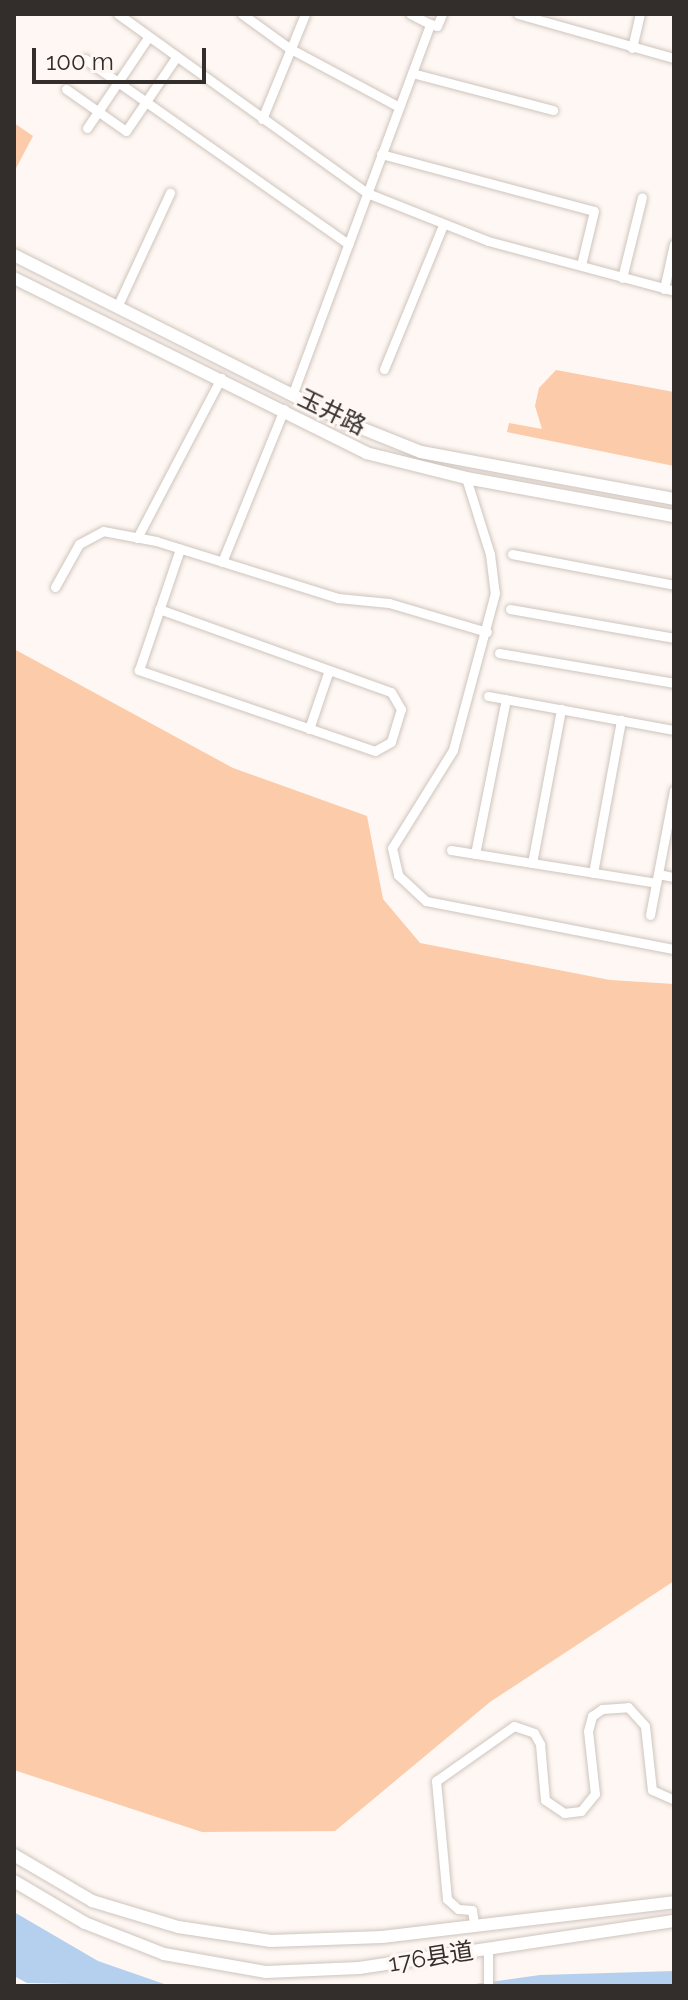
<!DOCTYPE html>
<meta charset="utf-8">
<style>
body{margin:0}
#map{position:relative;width:688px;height:2000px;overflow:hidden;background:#fef7f3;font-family:Raleway,"Noto Sans SC",sans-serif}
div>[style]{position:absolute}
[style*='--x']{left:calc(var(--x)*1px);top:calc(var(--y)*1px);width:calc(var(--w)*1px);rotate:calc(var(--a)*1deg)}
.green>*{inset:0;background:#fbcbaa}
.water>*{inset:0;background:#b5d0ef}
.roads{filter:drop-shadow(0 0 2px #cfc4bd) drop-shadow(0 0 2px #cfc4bd)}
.street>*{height:9px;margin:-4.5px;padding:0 4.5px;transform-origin:4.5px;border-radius:4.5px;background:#fff}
.secondary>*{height:12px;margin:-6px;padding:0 6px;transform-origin:6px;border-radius:6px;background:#fff}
span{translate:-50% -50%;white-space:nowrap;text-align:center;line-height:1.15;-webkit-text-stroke:6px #fef7f3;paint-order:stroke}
.street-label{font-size:24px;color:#332e2b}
.frame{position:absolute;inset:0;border:16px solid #332e2b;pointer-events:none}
.scale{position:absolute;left:32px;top:48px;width:174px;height:36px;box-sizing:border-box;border:4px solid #332e2b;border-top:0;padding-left:10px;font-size:24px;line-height:28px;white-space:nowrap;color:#332e2b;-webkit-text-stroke:6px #fef7f3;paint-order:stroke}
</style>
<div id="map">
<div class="green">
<div style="clip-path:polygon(14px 123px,33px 136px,14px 172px)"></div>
<div style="clip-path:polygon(556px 370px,674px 392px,674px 466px,507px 432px,509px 423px,542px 429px,535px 406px,539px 388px)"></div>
<div style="clip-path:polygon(14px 649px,233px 768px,367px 816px,383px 899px,420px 943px,610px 980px,674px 984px,674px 1581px,490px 1702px,335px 1831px,202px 1832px,14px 1770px)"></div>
</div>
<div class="water">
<div style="clip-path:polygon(14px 1912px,98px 1961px,170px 1986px,27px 1983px,14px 1976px)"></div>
<div style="clip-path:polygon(674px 1971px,674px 1986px,461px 1986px,540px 1975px)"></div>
</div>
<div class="roads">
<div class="street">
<div style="--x:118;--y:14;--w:307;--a:35.7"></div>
<div style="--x:367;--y:193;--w:130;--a:21.6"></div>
<div style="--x:488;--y:241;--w:193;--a:15"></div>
<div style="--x:242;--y:14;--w:58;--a:35.9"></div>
<div style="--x:289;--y:48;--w:125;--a:28.2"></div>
<div style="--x:518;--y:14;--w:162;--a:15.8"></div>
<div style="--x:430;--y:24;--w:7;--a:16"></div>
<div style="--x:437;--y:26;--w:13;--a:-67"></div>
<div style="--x:632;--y:48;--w:35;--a:-77"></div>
<div style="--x:85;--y:59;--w:322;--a:35.1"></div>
<div style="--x:412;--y:73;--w:146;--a:14.7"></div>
<div style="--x:66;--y:89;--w:73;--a:35"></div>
<div style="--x:126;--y:131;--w:87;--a:-55.8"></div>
<div style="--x:262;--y:119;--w:113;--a:-67.7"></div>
<div style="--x:87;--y:128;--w:107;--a:-56"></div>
<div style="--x:381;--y:154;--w:220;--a:15"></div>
<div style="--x:594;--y:211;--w:56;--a:103.5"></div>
<div style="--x:622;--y:278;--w:83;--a:-76.1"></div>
<div style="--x:664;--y:289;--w:46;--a:-77.5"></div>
<div style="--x:117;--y:307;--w:126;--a:-65.1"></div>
<div style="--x:384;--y:369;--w:156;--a:-67.7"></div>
<div style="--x:293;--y:393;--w:394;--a:-69.6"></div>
<div style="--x:430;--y:24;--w:22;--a:-153"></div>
<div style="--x:466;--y:478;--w:80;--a:72.5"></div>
<div style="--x:490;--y:554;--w:39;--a:83"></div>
<div style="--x:495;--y:593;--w:163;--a:105"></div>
<div style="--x:453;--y:750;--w:115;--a:121.9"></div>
<div style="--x:392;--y:848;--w:28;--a:77"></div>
<div style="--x:398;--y:875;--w:38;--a:43"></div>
<div style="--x:426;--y:901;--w:253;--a:11"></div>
<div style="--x:137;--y:538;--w:181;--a:-62.3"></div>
<div style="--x:512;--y:554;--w:165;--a:10.8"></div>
<div style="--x:222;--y:562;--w:165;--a:-67.9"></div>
<div style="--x:55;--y:587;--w:49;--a:-60.8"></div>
<div style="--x:79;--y:544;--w:27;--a:-28"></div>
<div style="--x:103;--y:531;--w:54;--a:10.7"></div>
<div style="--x:156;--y:541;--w:191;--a:17.4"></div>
<div style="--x:338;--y:598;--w:51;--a:5.6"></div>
<div style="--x:389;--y:603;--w:102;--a:16.5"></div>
<div style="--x:159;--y:609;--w:246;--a:19.7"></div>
<div style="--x:391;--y:692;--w:20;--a:60"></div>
<div style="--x:401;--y:709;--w:34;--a:107"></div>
<div style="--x:391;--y:742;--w:18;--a:151"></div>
<div style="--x:375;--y:751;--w:250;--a:-161.1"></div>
<div style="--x:139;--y:670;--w:128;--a:-71.3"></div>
<div style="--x:510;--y:609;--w:167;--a:10"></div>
<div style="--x:499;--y:653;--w:178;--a:9.7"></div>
<div style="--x:488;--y:696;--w:189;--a:10.4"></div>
<div style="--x:309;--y:729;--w:62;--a:-71.3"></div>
<div style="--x:451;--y:850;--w:208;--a:9.1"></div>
<div style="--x:475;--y:854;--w:158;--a:-78.7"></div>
<div style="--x:532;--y:863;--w:157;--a:-79.3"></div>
<div style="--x:593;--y:873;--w:156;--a:-79.6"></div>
<div style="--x:658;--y:874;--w:16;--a:11"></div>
<div style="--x:650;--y:915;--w:127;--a:-79.1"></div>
<div style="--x:474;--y:1923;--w:13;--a:-99"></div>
<div style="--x:472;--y:1910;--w:14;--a:-176"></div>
<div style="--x:458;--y:1909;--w:15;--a:-138"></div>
<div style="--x:447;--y:1899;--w:119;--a:-95.3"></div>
<div style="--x:436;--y:1781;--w:95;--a:-35.2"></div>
<div style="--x:514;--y:1726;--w:21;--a:19"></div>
<div style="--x:534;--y:1733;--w:13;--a:61"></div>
<div style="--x:540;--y:1744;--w:56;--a:84.9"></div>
<div style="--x:545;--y:1800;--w:23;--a:34"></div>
<div style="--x:564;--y:1813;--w:17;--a:-7"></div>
<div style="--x:581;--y:1811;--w:22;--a:-51"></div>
<div style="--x:595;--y:1794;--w:63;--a:-96.3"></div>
<div style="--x:588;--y:1731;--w:16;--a:-75"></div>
<div style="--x:592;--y:1716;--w:12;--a:-35"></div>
<div style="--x:602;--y:1709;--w:26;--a:-4"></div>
<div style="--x:628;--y:1707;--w:25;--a:48"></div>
<div style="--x:645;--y:1726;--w:64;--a:83.8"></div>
<div style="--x:652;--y:1790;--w:24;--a:24"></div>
<div style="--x:488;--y:1948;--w:38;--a:90"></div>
</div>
<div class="secondary">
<div style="--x:14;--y:255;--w:372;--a:26.7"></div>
<div style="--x:346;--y:422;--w:81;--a:21.8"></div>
<div style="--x:421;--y:452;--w:257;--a:10.5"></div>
<div style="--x:14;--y:278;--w:393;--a:26.4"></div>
<div style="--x:366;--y:453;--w:103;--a:14"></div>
<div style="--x:466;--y:478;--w:211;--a:10.4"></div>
<div style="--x:14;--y:1855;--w:91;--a:30.5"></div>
<div style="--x:92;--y:1901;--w:90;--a:16.8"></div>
<div style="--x:178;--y:1927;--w:94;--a:8.6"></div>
<div style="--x:271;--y:1941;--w:111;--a:-2.1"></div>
<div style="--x:382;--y:1937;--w:294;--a:-6.8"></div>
<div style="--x:14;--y:1881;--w:82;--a:30.6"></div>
<div style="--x:85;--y:1923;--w:85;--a:21.4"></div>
<div style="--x:164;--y:1954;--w:104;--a:10"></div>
<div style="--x:266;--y:1972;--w:93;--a:-2.5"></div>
<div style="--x:359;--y:1968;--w:318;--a:-8.5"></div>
</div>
</div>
<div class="street-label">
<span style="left:332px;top:412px;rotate:26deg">玉井路</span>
<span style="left:431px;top:1957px;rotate:-9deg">176县道</span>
</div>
<div class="frame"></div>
<div class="scale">100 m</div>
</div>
